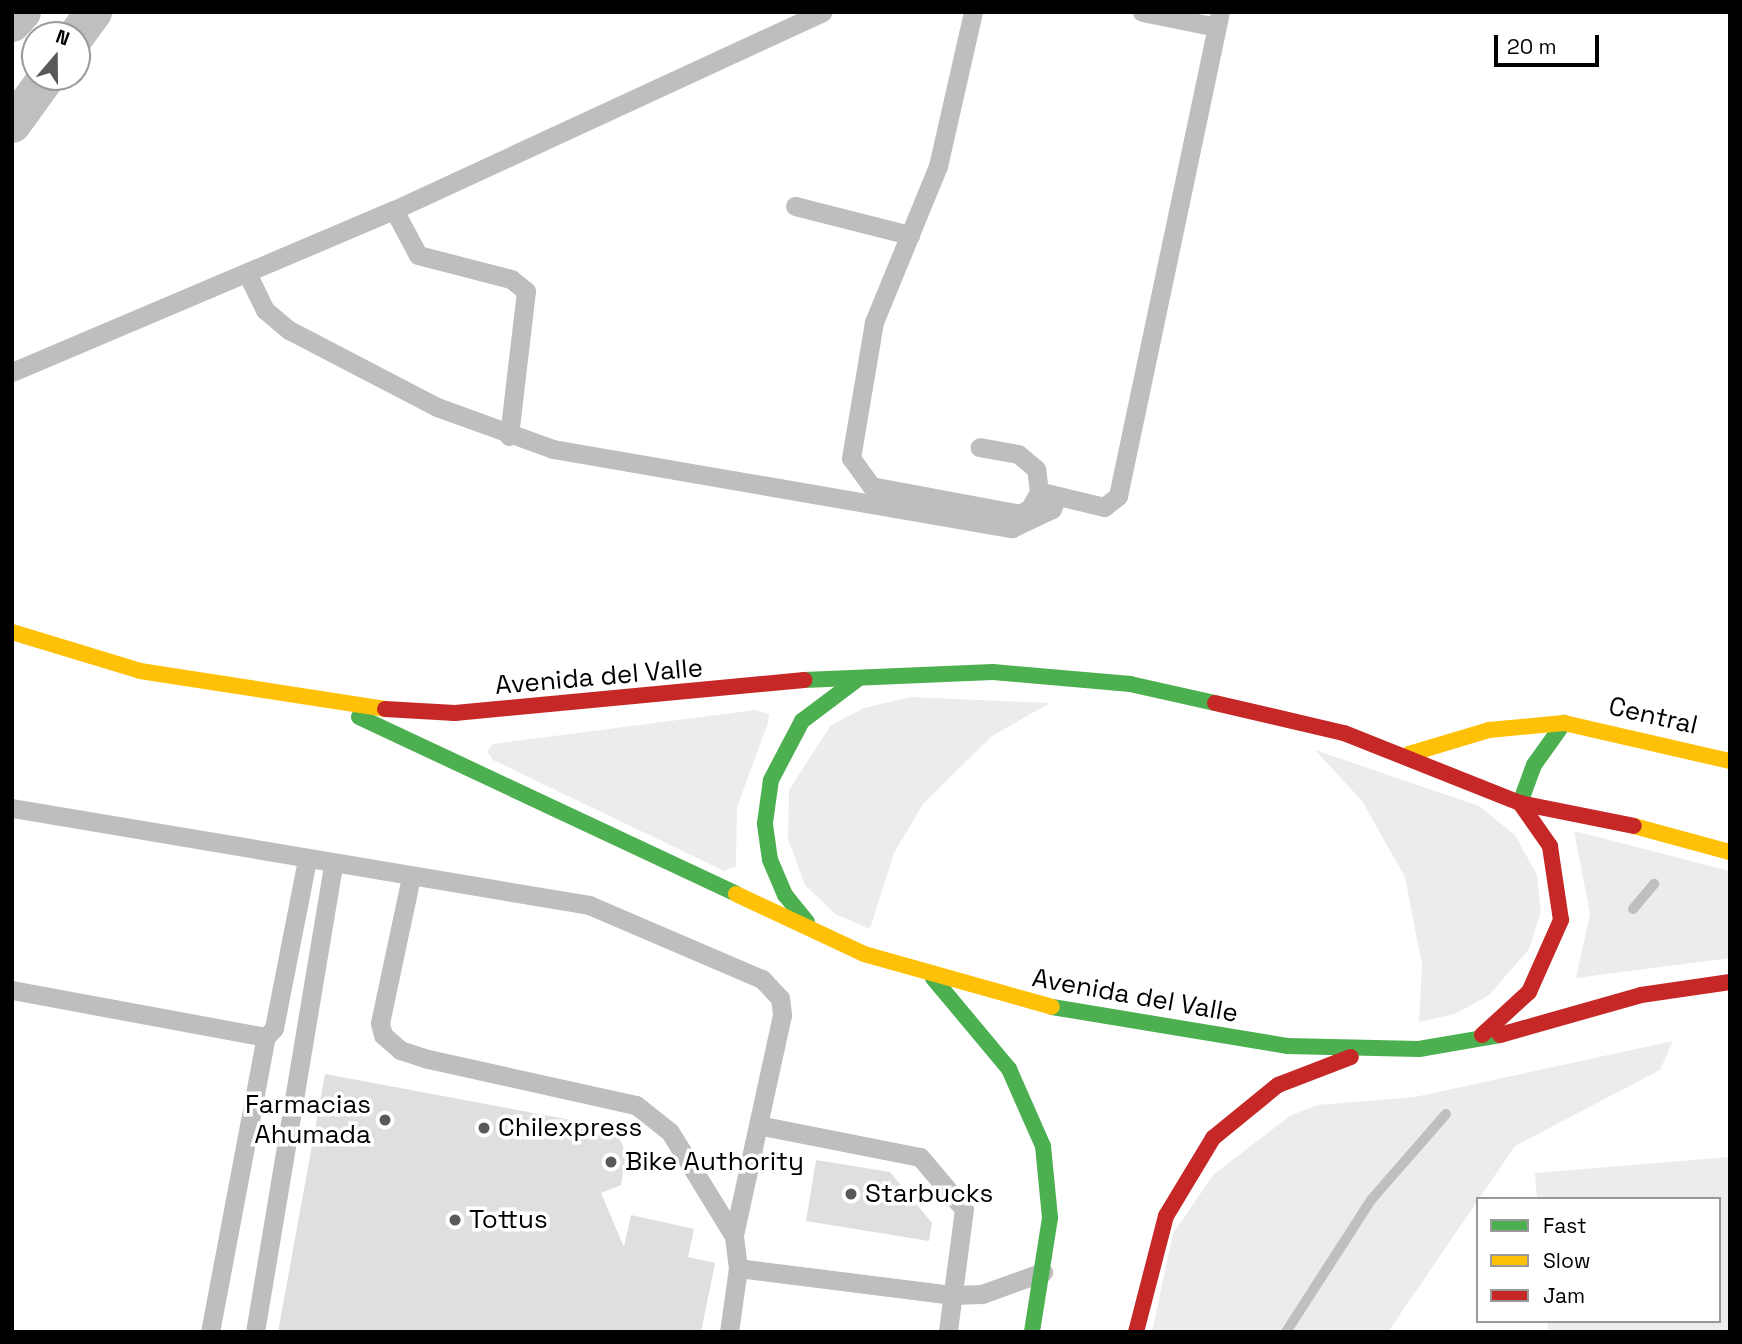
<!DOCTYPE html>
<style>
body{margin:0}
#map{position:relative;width:1742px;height:1344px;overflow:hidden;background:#fff;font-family:"Space Grotesk",sans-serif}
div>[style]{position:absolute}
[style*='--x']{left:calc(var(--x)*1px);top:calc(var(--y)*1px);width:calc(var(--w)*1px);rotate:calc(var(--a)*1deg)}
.green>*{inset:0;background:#ececec}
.stream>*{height:10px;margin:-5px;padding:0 5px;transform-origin:5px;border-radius:5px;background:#bfbfbf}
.canal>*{height:37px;margin:-18.5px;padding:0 18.5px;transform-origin:18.5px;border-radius:18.5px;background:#bfbfbf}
.building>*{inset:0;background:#dfdfdf}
.lane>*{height:19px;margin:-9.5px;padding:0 9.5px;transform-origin:9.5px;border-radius:9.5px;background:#bebebe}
.street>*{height:38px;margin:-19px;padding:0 19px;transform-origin:19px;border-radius:19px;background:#bebebe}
.fast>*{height:16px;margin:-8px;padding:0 8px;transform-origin:8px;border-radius:8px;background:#4caf50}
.slow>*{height:16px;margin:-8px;padding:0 8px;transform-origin:8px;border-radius:8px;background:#ffc107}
.jam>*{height:16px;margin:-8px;padding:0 8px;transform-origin:8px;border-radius:8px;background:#c62828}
.dots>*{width:19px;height:19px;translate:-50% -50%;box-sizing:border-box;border:4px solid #fff;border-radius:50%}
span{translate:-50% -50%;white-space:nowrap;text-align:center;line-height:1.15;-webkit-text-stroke:7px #fff;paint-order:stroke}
.street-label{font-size:26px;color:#000}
.poi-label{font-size:26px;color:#000}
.right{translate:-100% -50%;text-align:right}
.left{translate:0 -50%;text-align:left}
.frame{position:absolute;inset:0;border:14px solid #000;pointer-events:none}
.legend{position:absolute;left:1476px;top:1197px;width:245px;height:126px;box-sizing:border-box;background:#fff;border:2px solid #999;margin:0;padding:9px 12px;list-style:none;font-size:21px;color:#000}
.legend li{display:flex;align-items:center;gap:14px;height:35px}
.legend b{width:35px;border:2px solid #999}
.north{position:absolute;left:21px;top:21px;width:70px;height:70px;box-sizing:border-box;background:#fff;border:2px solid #999;border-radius:50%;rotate:20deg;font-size:19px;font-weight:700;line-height:28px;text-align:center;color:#000}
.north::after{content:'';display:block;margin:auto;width:24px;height:32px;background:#595959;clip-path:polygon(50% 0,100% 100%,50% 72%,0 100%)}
.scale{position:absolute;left:1494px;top:35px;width:105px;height:32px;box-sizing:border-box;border:4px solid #000;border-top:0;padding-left:9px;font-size:21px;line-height:24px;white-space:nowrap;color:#000;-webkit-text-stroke:5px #fff;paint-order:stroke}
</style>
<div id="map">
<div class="green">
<div style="clip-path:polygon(910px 697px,1050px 703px,992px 736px,923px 804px,894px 853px,870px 929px,835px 914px,805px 885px,788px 839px,789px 790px,831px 725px,864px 708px)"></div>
<div style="clip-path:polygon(755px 710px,769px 714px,768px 723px,737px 807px,736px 866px,724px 871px,493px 760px,487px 751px,493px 744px)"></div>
<div style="clip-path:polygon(1315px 750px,1479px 806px,1515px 835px,1537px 875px,1541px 911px,1529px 949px,1489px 995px,1455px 1014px,1419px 1022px,1422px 965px,1405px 877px,1362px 801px)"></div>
<div style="clip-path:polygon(1574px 831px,1730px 871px,1730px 958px,1576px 978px,1590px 914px)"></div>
<div style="clip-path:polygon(1673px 1041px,1660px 1070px,1515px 1146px,1388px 1332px,1152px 1332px,1173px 1233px,1214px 1174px,1290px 1116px,1317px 1105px,1415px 1097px)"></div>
<div style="clip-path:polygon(1730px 1157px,1730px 1332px,1548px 1332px,1547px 1321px,1719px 1321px,1719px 1199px,1537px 1199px,1535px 1173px)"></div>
</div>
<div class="stream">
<div style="--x:1633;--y:909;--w:33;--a:-50"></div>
<div style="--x:1286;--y:1332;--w:157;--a:-57.2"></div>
<div style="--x:1371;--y:1200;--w:114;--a:-48.9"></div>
</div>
<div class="canal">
<div style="--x:76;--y:35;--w:29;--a:-54"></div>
<div style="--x:12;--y:124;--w:58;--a:-54.1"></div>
</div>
<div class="building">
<div style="clip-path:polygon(325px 1074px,614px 1128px,626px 1152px,621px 1185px,601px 1193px,624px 1247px,631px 1215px,694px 1229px,688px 1257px,715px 1263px,701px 1332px,278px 1332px)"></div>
<div style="clip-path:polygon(816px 1160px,890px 1172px,932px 1223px,929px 1241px,806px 1221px)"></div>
</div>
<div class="lane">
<div style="--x:973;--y:12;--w:158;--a:102.8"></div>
<div style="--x:938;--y:166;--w:169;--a:112.3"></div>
<div style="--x:874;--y:322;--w:138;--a:99.6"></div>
<div style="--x:851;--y:458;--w:34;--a:54"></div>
<div style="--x:871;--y:486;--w:152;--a:10.6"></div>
<div style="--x:1020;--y:514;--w:12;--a:-31"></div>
<div style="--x:1030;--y:508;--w:18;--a:-61"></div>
<div style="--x:1039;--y:492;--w:23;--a:-97"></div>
<div style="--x:1036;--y:469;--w:23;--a:-140"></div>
<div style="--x:1018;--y:454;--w:39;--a:-170"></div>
<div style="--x:1142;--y:12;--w:76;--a:11.3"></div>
<div style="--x:795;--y:206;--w:119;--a:14.2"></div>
<div style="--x:394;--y:210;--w:51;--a:61.9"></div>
<div style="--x:418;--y:255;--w:96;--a:14.5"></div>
<div style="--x:511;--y:279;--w:19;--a:39"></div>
<div style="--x:526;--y:291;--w:146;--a:96.7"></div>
<div style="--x:247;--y:273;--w:41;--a:64.1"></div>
<div style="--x:265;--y:310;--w:31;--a:40"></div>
<div style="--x:289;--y:330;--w:167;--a:27.5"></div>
<div style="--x:437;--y:407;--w:123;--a:19.9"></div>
<div style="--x:553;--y:449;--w:466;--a:9.8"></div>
<div style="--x:1012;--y:528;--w:44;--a:-25.4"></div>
<div style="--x:1052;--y:509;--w:14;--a:-69"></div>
<div style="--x:12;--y:372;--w:415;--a:-23"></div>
<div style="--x:394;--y:210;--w:472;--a:-24.8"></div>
<div style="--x:1046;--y:493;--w:60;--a:13.6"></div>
<div style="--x:1104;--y:507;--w:18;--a:-38"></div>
<div style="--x:1118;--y:496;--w:495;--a:-78.1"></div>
<div style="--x:12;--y:808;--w:585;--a:9.54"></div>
<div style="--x:589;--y:905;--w:188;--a:23.2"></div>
<div style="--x:762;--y:979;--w:26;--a:47"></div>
<div style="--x:780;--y:998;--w:17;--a:83"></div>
<div style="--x:782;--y:1015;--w:226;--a:102.3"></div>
<div style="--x:734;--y:1236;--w:32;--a:83"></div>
<div style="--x:738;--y:1268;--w:65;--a:98"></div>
<div style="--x:411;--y:877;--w:149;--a:102"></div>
<div style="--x:380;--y:1023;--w:12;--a:76"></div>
<div style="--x:383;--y:1035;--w:23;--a:41"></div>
<div style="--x:400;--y:1050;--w:29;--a:18"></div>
<div style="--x:428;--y:1059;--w:213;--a:12.5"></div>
<div style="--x:636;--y:1105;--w:43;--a:38.5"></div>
<div style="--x:670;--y:1132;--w:122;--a:58.4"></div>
<div style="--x:12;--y:990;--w:258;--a:10.5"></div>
<div style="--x:266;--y:1037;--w:12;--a:-48"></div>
<div style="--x:274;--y:1028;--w:171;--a:-78.9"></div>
<div style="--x:758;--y:1125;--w:165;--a:11.2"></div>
<div style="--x:920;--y:1157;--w:68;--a:49.8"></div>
<div style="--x:964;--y:1209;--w:123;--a:97.5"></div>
<div style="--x:738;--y:1268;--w:215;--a:7.2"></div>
<div style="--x:951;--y:1295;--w:31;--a:-2"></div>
<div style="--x:982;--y:1294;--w:65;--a:-19.8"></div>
<div style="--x:210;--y:1332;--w:300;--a:-79.3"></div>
<div style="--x:255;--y:1332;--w:474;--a:-80.5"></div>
</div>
<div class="street">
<div style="--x:12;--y:23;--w:15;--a:-48"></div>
</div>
<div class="fast">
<div style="--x:804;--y:680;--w:189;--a:-2.4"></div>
<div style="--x:993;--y:672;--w:138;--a:5"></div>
<div style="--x:1130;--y:684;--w:87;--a:12.6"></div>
<div style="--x:359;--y:717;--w:416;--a:25.1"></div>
<div style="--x:1520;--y:803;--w:40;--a:-69.8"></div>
<div style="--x:1534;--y:765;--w:52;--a:-54.5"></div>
<div style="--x:807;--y:922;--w:35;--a:-129"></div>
<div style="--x:785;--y:895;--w:38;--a:-113"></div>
<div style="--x:770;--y:860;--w:37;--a:-98"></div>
<div style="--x:765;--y:823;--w:43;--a:-82.1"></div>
<div style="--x:771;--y:780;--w:67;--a:-62.3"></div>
<div style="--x:802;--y:721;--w:71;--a:-37"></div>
<div style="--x:933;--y:978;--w:119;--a:50.1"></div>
<div style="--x:1009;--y:1069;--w:84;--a:66.2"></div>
<div style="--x:1043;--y:1146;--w:72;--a:84.4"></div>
<div style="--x:1050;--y:1218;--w:115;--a:99"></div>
<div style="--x:1052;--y:1007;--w:238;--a:9.4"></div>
<div style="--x:1287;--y:1046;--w:132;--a:1.3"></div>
<div style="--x:1419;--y:1049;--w:82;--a:-9.8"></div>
</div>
<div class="slow">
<div style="--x:12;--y:632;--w:134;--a:16.9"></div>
<div style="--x:140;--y:671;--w:248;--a:8.8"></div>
<div style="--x:1409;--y:754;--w:84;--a:-16.7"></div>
<div style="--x:1489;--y:730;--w:75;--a:-5.3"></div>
<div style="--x:1564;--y:723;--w:170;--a:12.9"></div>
<div style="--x:1634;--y:826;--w:99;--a:15.2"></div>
<div style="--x:736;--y:894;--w:141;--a:25.1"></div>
<div style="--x:864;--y:954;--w:195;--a:15.7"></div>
</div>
<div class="jam">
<div style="--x:1215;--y:703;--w:132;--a:13.1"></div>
<div style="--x:1344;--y:733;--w:189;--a:21.7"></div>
<div style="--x:1520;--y:803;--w:116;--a:11.4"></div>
<div style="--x:385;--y:709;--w:70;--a:3.3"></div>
<div style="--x:455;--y:713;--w:351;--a:-5.4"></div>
<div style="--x:1482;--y:1035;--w:64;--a:-42.5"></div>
<div style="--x:1529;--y:992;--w:79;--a:-66"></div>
<div style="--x:1561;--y:920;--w:75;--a:-98.5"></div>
<div style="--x:1550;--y:846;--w:52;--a:-124.9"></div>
<div style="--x:1500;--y:1035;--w:147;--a:-15.8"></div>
<div style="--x:1641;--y:995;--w:90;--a:-8.3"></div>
<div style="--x:1136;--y:1332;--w:120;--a:-75.5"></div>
<div style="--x:1166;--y:1216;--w:91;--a:-58.9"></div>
<div style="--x:1213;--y:1138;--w:84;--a:-39.2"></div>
<div style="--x:1278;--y:1085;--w:78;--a:-21"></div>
</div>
<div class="dots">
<div style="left:385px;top:1120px;background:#595959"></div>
<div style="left:484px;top:1128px;background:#595959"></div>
<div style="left:611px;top:1162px;background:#595959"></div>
<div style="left:851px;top:1194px;background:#595959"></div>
<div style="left:455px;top:1220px;background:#595959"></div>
</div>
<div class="street-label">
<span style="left:599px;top:677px;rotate:-5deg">Avenida del Valle</span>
<span style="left:1653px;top:716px;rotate:13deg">Central</span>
<span style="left:1135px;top:996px;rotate:10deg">Avenida del Valle</span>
</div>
<div class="poi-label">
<span class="right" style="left:371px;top:1120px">Farmacias<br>Ahumada</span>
<span class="left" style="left:498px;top:1128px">Chilexpress</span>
<span class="left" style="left:625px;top:1162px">Bike Authority</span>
<span class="left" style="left:865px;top:1194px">Starbucks</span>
<span class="left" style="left:469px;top:1220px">Tottus</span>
</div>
<div class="frame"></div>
<ul class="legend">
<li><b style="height:9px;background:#4caf50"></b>Fast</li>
<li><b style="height:9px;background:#ffc107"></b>Slow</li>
<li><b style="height:9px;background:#c62828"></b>Jam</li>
</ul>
<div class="north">N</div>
<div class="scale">20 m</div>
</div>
